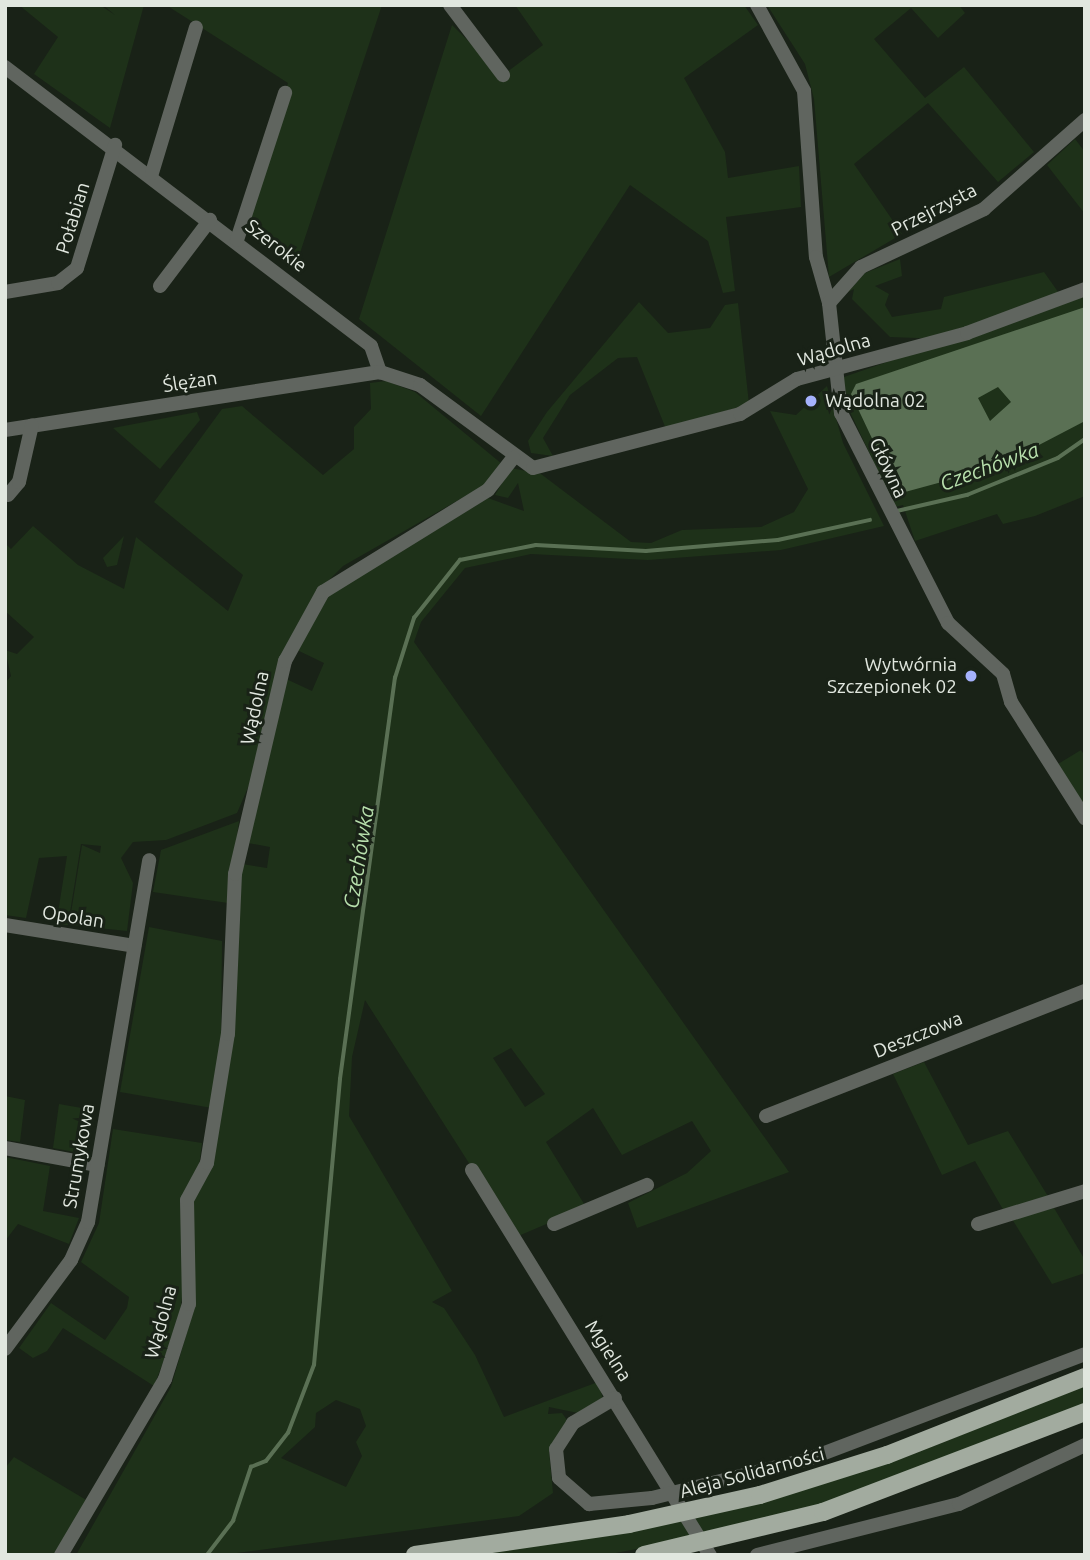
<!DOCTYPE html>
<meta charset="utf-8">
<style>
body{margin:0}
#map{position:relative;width:1090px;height:1560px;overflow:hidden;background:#192217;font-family:Ubuntu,sans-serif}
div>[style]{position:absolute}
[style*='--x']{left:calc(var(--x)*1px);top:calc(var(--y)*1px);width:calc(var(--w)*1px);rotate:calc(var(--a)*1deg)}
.green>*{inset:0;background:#1e3119}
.water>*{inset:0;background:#5a7054}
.stream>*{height:3.5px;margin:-1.75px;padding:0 1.75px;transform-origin:1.75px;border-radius:1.75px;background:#5a7054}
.minor>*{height:14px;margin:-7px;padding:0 7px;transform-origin:7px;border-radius:7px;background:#60655f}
.major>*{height:18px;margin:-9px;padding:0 9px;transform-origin:9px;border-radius:9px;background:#a2ab9f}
.dots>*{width:19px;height:19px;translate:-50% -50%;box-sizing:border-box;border:4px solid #192217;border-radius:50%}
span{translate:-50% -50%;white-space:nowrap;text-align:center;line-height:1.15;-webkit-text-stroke:6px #192217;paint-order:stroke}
.street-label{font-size:19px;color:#e1e7df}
.poi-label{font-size:19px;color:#e1e7df}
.left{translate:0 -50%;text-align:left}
.right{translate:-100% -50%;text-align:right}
.water-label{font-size:21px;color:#b7dfac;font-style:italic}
.frame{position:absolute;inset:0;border:7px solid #e1e7df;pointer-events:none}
</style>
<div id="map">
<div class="green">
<div style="clip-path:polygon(19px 5px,100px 5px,115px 15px,103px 5px,144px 5px,110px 128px,34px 74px,58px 37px)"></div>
<div style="clip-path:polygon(166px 5px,382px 5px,295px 268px,244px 228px,288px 83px)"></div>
<div style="clip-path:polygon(515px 5px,744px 5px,758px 25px,684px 78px,725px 152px,728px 178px,799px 166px,801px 207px,726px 217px,735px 291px,723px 293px,708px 241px,630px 185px,481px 416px,359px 319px,452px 25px,503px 75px,543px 45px)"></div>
<div style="clip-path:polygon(767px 5px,959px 5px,965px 13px,938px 38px,911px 8px,874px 39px,925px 98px,964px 67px,1034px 152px,998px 182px,928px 103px,854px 164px,902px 234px,829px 277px,814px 99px,805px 64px)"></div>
<div style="clip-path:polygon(1075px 139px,1085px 152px,1085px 214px,1047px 165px)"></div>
<div style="clip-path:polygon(900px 259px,902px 276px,875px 286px,889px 294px,885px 305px,892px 317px,941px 309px,944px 297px,1044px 272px,1061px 296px,944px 339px,890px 337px,852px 299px,854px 289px,848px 292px,865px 273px)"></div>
<div style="clip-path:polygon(1085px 293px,1085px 496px,1035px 516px,1003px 524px,997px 514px,915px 541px,903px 505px,895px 507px,840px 391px,844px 377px)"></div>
<div style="clip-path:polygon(639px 302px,668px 333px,710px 328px,725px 305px,738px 303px,749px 404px,666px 429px,637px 357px,618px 358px,570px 395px,543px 438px,553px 456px,531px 453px,528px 441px,547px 412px)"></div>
<div style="clip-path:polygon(386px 381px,415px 392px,502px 464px,483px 486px,343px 566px,314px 595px,278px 664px,255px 771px,237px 813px,166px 840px,133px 842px,121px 858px,133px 883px,127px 931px,69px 925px,82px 845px,100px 853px,101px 846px,81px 844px,68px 925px,56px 925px,67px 856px,39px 858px,26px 918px,5px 915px,5px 683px,11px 676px,5px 650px,17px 654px,34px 637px,5px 611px,5px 543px,11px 549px,33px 526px,78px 565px,124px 589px,136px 537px,228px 611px,243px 575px,154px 502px,222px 409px,242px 406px,323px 475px,354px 449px,354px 427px,371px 409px,370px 383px)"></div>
<div style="clip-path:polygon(evenodd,827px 386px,843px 443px,884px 526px,781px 550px,648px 560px,531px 554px,465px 568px,421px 622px,414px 642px,789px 1172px,637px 1228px,628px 1203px,687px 1173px,711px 1151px,692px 1121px,622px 1155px,593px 1108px,546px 1142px,586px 1207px,516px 1237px,365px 1000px,352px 1057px,349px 1116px,452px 1291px,432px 1302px,444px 1308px,475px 1355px,504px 1417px,598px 1382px,603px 1399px,578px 1413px,549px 1407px,548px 1414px,562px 1413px,567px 1420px,549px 1451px,553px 1493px,519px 1516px,221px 1555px,76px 1555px,171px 1387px,192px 1315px,192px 1196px,212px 1164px,242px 864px,267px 868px,270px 847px,248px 843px,255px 813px,284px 678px,312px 691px,324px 663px,297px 650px,325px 598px,488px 498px,524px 511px,518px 483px,508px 498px,495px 495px,511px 468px,541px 474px,631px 542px,651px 543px,682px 530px,761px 527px,794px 512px,808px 489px,770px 411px,796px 415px,827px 386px,511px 1048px,545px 1094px,525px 1107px,493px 1058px,511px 1048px,827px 386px,336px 1400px,360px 1409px,366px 1426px,356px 1442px,362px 1456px,346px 1487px,281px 1458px,315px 1427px,316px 1413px,336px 1400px)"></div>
<div style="clip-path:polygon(197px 412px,200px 420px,160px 469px,113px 428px)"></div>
<div style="clip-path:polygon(124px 536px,117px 565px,107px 567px,103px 558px)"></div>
<div style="clip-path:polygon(1081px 750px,1085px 756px,1085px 806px,1058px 764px)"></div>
<div style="clip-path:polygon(239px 821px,228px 903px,153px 892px,161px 850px)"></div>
<div style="clip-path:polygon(149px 927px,222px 941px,221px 1046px,212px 1108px,120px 1092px)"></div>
<div style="clip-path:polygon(924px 1062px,968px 1145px,1008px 1131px,1049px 1198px,1005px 1213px,975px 1161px,942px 1175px,893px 1074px)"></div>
<div style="clip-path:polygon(5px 1096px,25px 1100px,20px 1142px,5px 1140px)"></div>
<div style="clip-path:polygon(59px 1104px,93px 1110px,85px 1154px,53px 1148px)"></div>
<div style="clip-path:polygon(113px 1129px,202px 1143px,179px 1320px,154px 1386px,63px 1328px,47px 1351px,33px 1358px,19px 1348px,51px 1303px,105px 1340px,127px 1308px,129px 1297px,81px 1262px,99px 1223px)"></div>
<div style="clip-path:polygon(5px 1157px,50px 1166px,43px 1211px,79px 1218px,69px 1244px,18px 1224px,5px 1241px)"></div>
<div style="clip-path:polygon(1054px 1208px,1085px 1260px,1085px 1273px,1052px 1284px,1012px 1219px)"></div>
<div style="clip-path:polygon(1085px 1386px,1085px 1408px,893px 1484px,737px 1530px,605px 1555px,461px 1555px,742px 1508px,906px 1457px)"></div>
<div style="clip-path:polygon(14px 1457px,88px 1501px,56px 1555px,5px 1555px,5px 1468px)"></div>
</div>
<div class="water">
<div style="clip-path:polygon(evenodd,1085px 307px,1085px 421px,997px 467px,905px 492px,894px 485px,851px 394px,856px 384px,1085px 307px,998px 387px,1011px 402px,990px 421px,978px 398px,998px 387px)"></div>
</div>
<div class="stream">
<div style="--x:897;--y:511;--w:72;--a:-12.9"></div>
<div style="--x:967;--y:495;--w:98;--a:-22.1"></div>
<div style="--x:1058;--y:458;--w:33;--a:-35"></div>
<div style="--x:207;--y:1555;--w:43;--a:-52.6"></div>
<div style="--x:233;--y:1521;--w:57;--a:-71.6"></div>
<div style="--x:251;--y:1467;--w:16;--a:-22"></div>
<div style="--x:266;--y:1461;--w:36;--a:-52"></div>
<div style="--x:288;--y:1433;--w:73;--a:-69.1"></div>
<div style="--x:314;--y:1365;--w:287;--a:-84.8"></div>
<div style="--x:340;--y:1079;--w:405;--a:-82.2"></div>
<div style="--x:395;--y:678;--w:63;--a:-72.4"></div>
<div style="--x:414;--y:618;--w:74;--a:-51.6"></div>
<div style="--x:460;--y:560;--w:77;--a:-11.2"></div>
<div style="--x:536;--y:545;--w:110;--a:3.1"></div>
<div style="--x:646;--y:551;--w:132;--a:-4.8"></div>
<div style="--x:778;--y:540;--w:94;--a:-12.3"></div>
</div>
<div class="minor">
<div style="--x:450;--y:5;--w:88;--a:52.9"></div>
<div style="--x:757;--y:5;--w:98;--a:61.3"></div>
<div style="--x:804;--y:91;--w:166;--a:85.9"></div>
<div style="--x:816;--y:257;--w:48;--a:74.2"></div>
<div style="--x:829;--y:303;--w:111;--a:83.8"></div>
<div style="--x:841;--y:413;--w:236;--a:63"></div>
<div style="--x:948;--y:623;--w:75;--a:42.8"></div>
<div style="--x:1003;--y:674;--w:29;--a:74"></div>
<div style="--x:1011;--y:702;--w:138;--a:57.5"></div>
<div style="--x:5;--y:67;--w:460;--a:37.3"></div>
<div style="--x:371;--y:346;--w:28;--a:71"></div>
<div style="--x:152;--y:173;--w:152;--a:-73.2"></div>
<div style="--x:237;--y:240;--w:155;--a:-71.9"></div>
<div style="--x:160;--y:286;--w:83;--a:-52.9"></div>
<div style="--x:5;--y:292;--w:54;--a:-9.6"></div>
<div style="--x:58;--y:283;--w:24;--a:-38"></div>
<div style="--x:77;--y:268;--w:129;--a:-72.8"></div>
<div style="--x:829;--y:303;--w:48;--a:-48.4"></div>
<div style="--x:861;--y:267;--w:136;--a:-25.2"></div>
<div style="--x:984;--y:209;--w:135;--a:-41.4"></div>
<div style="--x:5;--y:430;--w:379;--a:-8.8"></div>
<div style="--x:380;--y:372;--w:42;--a:18"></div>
<div style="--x:420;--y:385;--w:140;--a:36.3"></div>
<div style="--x:533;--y:468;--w:214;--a:-14.6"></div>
<div style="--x:740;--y:414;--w:67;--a:-31.6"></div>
<div style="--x:797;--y:379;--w:176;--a:-15.1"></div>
<div style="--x:967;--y:333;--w:126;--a:-20.4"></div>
<div style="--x:8;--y:495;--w:17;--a:-50"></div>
<div style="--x:19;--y:482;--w:58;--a:-77.2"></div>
<div style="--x:5;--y:925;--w:131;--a:9.2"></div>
<div style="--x:766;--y:1116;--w:343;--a:-21.4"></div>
<div style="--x:5;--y:1148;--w:94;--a:10.5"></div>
<div style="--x:472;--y:1170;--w:453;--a:58.3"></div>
<div style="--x:554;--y:1224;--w:101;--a:-22.8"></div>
<div style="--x:978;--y:1224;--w:112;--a:-17.1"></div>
<div style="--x:5;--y:1349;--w:111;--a:-53.4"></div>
<div style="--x:71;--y:1260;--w:42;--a:-65.9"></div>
<div style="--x:88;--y:1222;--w:367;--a:-80.4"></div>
<div style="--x:615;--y:1398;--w:49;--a:149.2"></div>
<div style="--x:573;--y:1423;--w:31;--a:123"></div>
<div style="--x:556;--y:1449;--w:29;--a:84"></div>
<div style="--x:559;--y:1478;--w:40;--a:41"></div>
<div style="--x:589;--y:1504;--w:63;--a:-5.4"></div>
<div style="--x:652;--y:1498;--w:159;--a:-13.9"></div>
<div style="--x:806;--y:1460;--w:298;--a:-20.8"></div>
<div style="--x:61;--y:1555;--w:204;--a:-59.4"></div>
<div style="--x:165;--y:1379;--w:79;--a:-72.3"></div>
<div style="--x:189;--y:1304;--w:104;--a:-91.1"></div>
<div style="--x:187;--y:1200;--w:42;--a:-61.6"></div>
<div style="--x:207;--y:1163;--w:131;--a:-80.8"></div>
<div style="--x:228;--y:1034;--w:160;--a:-87.5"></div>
<div style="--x:235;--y:874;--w:219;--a:-76.8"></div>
<div style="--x:285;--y:661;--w:79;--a:-61.2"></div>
<div style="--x:323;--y:592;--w:194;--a:-31.7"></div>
<div style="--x:488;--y:490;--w:41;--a:-52"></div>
<div style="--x:757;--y:1555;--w:208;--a:-14.2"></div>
<div style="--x:959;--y:1504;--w:139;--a:-25.1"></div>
</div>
<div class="major">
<div style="--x:415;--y:1555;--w:216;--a:-8.2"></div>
<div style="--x:629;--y:1524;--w:134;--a:-12.5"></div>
<div style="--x:760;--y:1495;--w:133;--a:-17.5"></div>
<div style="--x:887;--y:1455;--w:213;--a:-21.5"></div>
<div style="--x:644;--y:1555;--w:184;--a:-13.5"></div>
<div style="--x:823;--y:1512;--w:280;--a:-20.9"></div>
</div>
<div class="dots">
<div style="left:811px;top:401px;background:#a5b1fc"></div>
<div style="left:971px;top:676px;background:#a5b1fc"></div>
</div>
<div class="street-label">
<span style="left:934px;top:210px;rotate:-27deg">Przejrzysta</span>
<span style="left:73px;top:218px;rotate:-73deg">Połabian</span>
<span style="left:276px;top:246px;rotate:38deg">Szerokie</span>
<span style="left:834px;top:350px;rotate:-16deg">Wądolna</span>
<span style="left:190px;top:382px;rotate:-9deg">Ślężan</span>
<span style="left:888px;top:468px;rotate:65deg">Główna</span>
<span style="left:255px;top:708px;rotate:-78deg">Wądolna</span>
<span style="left:73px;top:917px;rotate:9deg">Opolan</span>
<span style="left:918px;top:1035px;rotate:-22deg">Deszczowa</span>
<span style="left:79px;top:1156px;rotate:-80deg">Strumykowa</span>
<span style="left:161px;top:1322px;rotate:-75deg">Wądolna</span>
<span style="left:608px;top:1351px;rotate:57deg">Mgielna</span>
<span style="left:752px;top:1473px;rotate:-15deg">Aleja Solidarności</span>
</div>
<div class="poi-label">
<span class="left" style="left:825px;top:401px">Wądolna 02</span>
<span class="right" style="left:957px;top:676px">Wytwórnia<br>Szczepionek 02</span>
</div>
<div class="water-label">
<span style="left:989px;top:466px;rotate:-20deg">Czechówka</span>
<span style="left:358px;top:857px;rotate:-81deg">Czechówka</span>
</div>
<div class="frame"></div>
</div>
